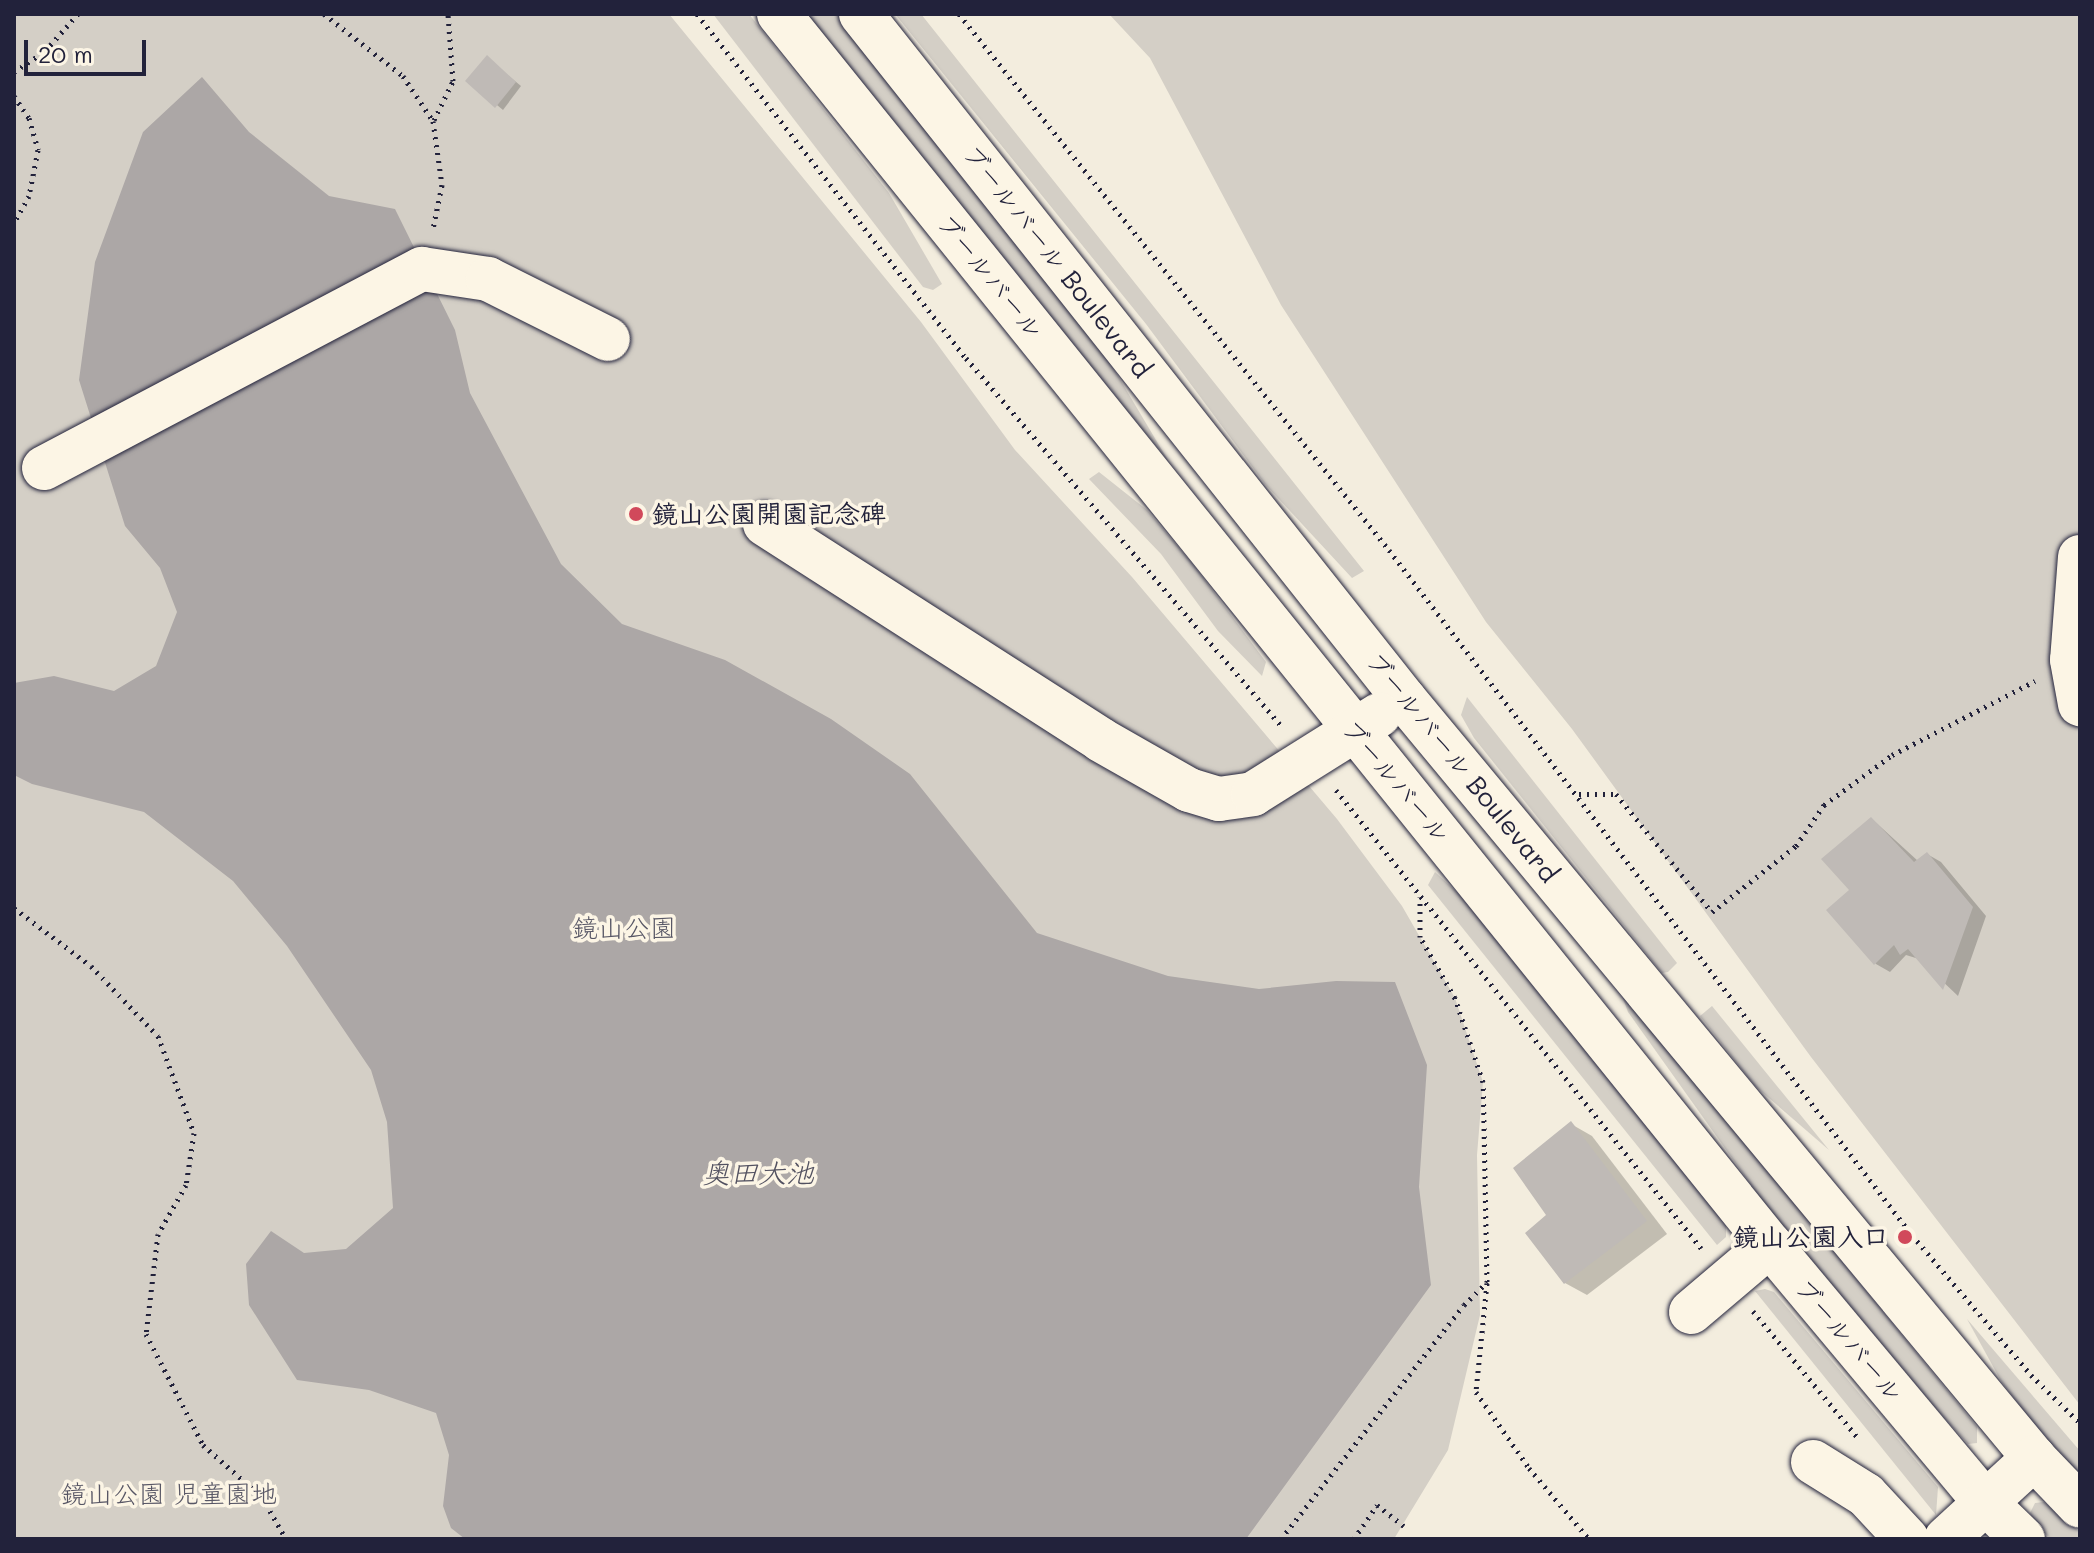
<!DOCTYPE html>
<meta charset="utf-8">
<style>
body{margin:0}
#map{position:relative;width:2094px;height:1553px;overflow:hidden;background:#f3edde;font-family:Mali,"Klee One",sans-serif}
div>[style]{position:absolute}
[style*='--x']{left:calc(var(--x)*1px);top:calc(var(--y)*1px);width:calc(var(--w)*1px);rotate:calc(var(--a)*1deg)}
.green>*{inset:0;background:#d4cfc6}
.water>*{inset:0;background:#aca7a6}
.shadow>*{inset:0;background:#0003}
.building>*{inset:0;background:#bfbab6}
.path>*{height:5px;margin-top:-2.5px;transform-origin:0;background:repeating-linear-gradient(90deg,#22223b 0 2px,transparent 0 8px)}
.roads{filter:drop-shadow(0 0 2px #22223b) drop-shadow(0 0 2px #22223b)}
.minor>*{height:44px;margin:-22px;padding:0 22px;transform-origin:22px;border-radius:22px;background:#fcf5e5}
.dots>*{width:22px;height:22px;translate:-50% -50%;box-sizing:border-box;border:4px solid #fcf5e5;border-radius:50%}
span{translate:-50% -50%;white-space:nowrap;text-align:center;line-height:1.15;-webkit-text-stroke:7px #fcf5e5;paint-order:stroke}
.street-label{font-size:26px;color:#22223b}
.poi-label{font-size:26px;color:#22223b;font-weight:700}
.left{translate:0 -50%;text-align:left}
.right{translate:-100% -50%;text-align:right}
.park-label{font-size:26px;color:#575665}
.water-label{font-size:28px;color:#525160;font-style:italic}
.frame{position:absolute;inset:0;border:16px solid #22223b;pointer-events:none}
.scale{position:absolute;left:24px;top:40px;width:122px;height:36px;box-sizing:border-box;border:4px solid #22223b;border-top:0;padding-left:10px;font-size:24px;line-height:28px;white-space:nowrap;color:#22223b;-webkit-text-stroke:6px #fcf5e5;paint-order:stroke}
</style>
<div id="map">
<div class="green">
<div style="clip-path:polygon(14px 14px,669px 14px,921px 322px,1015px 450px,1132px 577px,1337px 819px,1402px 906px,1455px 998px,1483px 1082px,1477px 1155px,1480px 1315px,1448px 1450px,1394px 1539px,14px 1539px)"></div>
<div style="clip-path:polygon(713px 14px,749px 14px,889px 193px,942px 284px,933px 290px,923px 287px)"></div>
<div style="clip-path:polygon(805px 14px,841px 14px,1093px 334px,1169px 462px)"></div>
<div style="clip-path:polygon(895px 14px,921px 14px,1364px 571px,1352px 578px,1265px 484px,1146px 324px)"></div>
<div style="clip-path:polygon(1109px 14px,2080px 14px,2080px 1405px,1811px 1057px,1572px 729px,1486px 622px,1281px 305px,1150px 58px)"></div>
<div style="clip-path:polygon(1099px 472px,1147px 510px,1195px 567px,1266px 662px,1262px 676px,1218px 631px,1161px 554px,1089px 479px)"></div>
<div style="clip-path:polygon(1467px 697px,1677px 963px,1668px 972px,1662px 973px,1474px 738px,1461px 715px)"></div>
<div style="clip-path:polygon(1435px 872px,1460px 895px,1726px 1225px,1726px 1237px,1717px 1245px,1428px 885px)"></div>
<div style="clip-path:polygon(1619px 988px,1977px 1427px,1977px 1443px,1968px 1444px,1876px 1343px,1769px 1210px,1628px 1012px)"></div>
<div style="clip-path:polygon(1712px 1006px,1829px 1150px,1755px 1086px,1700px 1016px)"></div>
<div style="clip-path:polygon(1765px 1289px,1774px 1292px,1938px 1487px,1936px 1515px,1755px 1291px)"></div>
<div style="clip-path:polygon(1967px 1319px,2080px 1451px,2080px 1475px,2050px 1446px,2001px 1381px)"></div>
<div style="clip-path:polygon(2044px 1502px,2080px 1532px,2080px 1539px,2051px 1539px,2037px 1526px,2030px 1513px,2035px 1503px)"></div>
</div>
<div class="water">
<div style="clip-path:polygon(202px 77px,249px 132px,329px 196px,395px 209px,455px 330px,470px 393px,561px 564px,622px 624px,725px 660px,831px 719px,910px 774px,1037px 933px,1168px 976px,1259px 989px,1336px 981px,1395px 982px,1427px 1065px,1419px 1187px,1431px 1285px,1246px 1539px,465px 1539px,451px 1528px,443px 1506px,449px 1455px,436px 1413px,369px 1390px,297px 1380px,249px 1305px,246px 1264px,271px 1231px,304px 1253px,346px 1249px,393px 1208px,387px 1122px,371px 1070px,287px 946px,233px 881px,144px 812px,32px 784px,14px 775px,14px 683px,54px 676px,114px 691px,156px 666px,177px 612px,160px 568px,125px 526px,79px 380px,95px 262px,143px 132px)"></div>
</div>
<div class="shadow">
<div style="clip-path:polygon(487px 58px,521px 86px,503px 110px,468px 81px)"></div>
<div style="clip-path:polygon(1872px 819px,1918px 861px,1927px 854px,1941px 862px,1986px 916px,1958px 996px,1919px 959px,1906px 955px,1890px 972px,1876px 964px,1829px 910px,1852px 890px)"></div>
<div style="clip-path:polygon(1571px 1124px,1592px 1136px,1667px 1234px,1587px 1295px,1565px 1283px,1549px 1215px)"></div>
</div>
<div class="building">
<div style="clip-path:polygon(487px 55px,516px 82px,495px 108px,465px 81px)"></div>
<div style="clip-path:polygon(1871px 817px,1914px 862px,1927px 852px,1973px 907px,1943px 990px,1908px 949px,1900px 955px,1894px 945px,1874px 965px,1826px 910px,1849px 890px,1821px 859px)"></div>
<div style="clip-path:polygon(1571px 1121px,1647px 1221px,1564px 1284px,1525px 1233px,1546px 1215px,1513px 1168px)"></div>
</div>
<div class="path">
<div style="--x:324;--y:14;--w:100;--a:38.1"></div>
<div style="--x:403;--y:76;--w:54;--a:56.3"></div>
<div style="--x:433;--y:121;--w:65;--a:82"></div>
<div style="--x:442;--y:185;--w:45;--a:101.6"></div>
<div style="--x:697;--y:14;--w:437;--a:52"></div>
<div style="--x:966;--y:358;--w:486;--a:49.4"></div>
<div style="--x:959;--y:14;--w:687;--a:51.26"></div>
<div style="--x:1389;--y:550;--w:862;--a:52.64"></div>
<div style="--x:1912;--y:1235;--w:184;--a:49.6"></div>
<div style="--x:2031;--y:1375;--w:69;--a:44.4"></div>
<div style="--x:14;--y:72;--w:37;--a:-34"></div>
<div style="--x:45;--y:51;--w:50;--a:-48.3"></div>
<div style="--x:14;--y:96;--w:27;--a:56"></div>
<div style="--x:29;--y:118;--w:33;--a:74"></div>
<div style="--x:38;--y:150;--w:47;--a:101.1"></div>
<div style="--x:29;--y:196;--w:31;--a:119"></div>
<div style="--x:434;--y:120;--w:43;--a:-64"></div>
<div style="--x:453;--y:81;--w:67;--a:-94.3"></div>
<div style="--x:1336;--y:790;--w:586;--a:51.45"></div>
<div style="--x:1579;--y:794;--w:37;--a:0"></div>
<div style="--x:1616;--y:794;--w:152;--a:50.9"></div>
<div style="--x:1712;--y:912;--w:107;--a:-38.2"></div>
<div style="--x:1796;--y:846;--w:50;--a:-55.7"></div>
<div style="--x:1824;--y:805;--w:84;--a:-36.3"></div>
<div style="--x:1892;--y:755;--w:161;--a:-27.4"></div>
<div style="--x:14;--y:908;--w:96;--a:37"></div>
<div style="--x:91;--y:966;--w:97;--a:46.3"></div>
<div style="--x:158;--y:1036;--w:103;--a:69.6"></div>
<div style="--x:194;--y:1133;--w:53;--a:98.7"></div>
<div style="--x:186;--y:1185;--w:56;--a:119.7"></div>
<div style="--x:158;--y:1234;--w:101;--a:96.8"></div>
<div style="--x:146;--y:1334;--w:125;--a:62.8"></div>
<div style="--x:203;--y:1445;--w:79;--a:41.4"></div>
<div style="--x:262;--y:1497;--w:48;--a:60.3"></div>
<div style="--x:1487;--y:1283;--w:110;--a:95.8"></div>
<div style="--x:1476;--y:1392;--w:93;--a:55.1"></div>
<div style="--x:1529;--y:1468;--w:93;--a:49.8"></div>
<div style="--x:1753;--y:1311;--w:166;--a:50.4"></div>
<div style="--x:1281;--y:1539;--w:297;--a:-52"></div>
<div style="--x:1464;--y:1305;--w:33;--a:-45"></div>
<div style="--x:1487;--y:1282;--w:200;--a:-91.1"></div>
<div style="--x:1483;--y:1082;--w:89;--a:-108.4"></div>
<div style="--x:1455;--y:998;--w:70;--a:-119.8"></div>
<div style="--x:1420;--y:937;--w:40;--a:-90"></div>
<div style="--x:1354;--y:1539;--w:41;--a:-55.9"></div>
<div style="--x:1377;--y:1505;--w:34;--a:38"></div>
</div>
<div class="roads">
<div class="minor">
<div style="--x:779;--y:14;--w:1580;--a:51.16"></div>
<div style="--x:1770;--y:1245;--w:335;--a:50.1"></div>
<div style="--x:1985;--y:1502;--w:53;--a:44.2"></div>
<div style="--x:861;--y:14;--w:876;--a:51.59"></div>
<div style="--x:1405;--y:700;--w:985;--a:50.31"></div>
<div style="--x:2034;--y:1458;--w:66;--a:46.2"></div>
<div style="--x:44;--y:468;--w:427;--a:-27.8"></div>
<div style="--x:422;--y:269;--w:67;--a:8.6"></div>
<div style="--x:488;--y:279;--w:134;--a:26.6"></div>
<div style="--x:765;--y:524;--w:399;--a:32.7"></div>
<div style="--x:1101;--y:740;--w:101;--a:29.6"></div>
<div style="--x:1189;--y:790;--w:31;--a:17"></div>
<div style="--x:1219;--y:799;--w:34;--a:-8"></div>
<div style="--x:1253;--y:794;--w:149;--a:-32.1"></div>
<div style="--x:2080;--y:557;--w:103;--a:94.4"></div>
<div style="--x:2072;--y:660;--w:45;--a:79.7"></div>
<div style="--x:1691;--y:1312;--w:104;--a:-40.3"></div>
<div style="--x:1813;--y:1462;--w:62;--a:31.9"></div>
<div style="--x:1866;--y:1495;--w:60;--a:47"></div>
<div style="--x:1946;--y:1539;--w:120;--a:-42.6"></div>
</div>
</div>
<div class="dots">
<div style="left:636px;top:514px;background:#d1495b"></div>
<div style="left:1905px;top:1237px;background:#d1495b"></div>
</div>
<div class="street-label">
<span style="left:1057px;top:261px;rotate:52deg">ブールバール Boulevard</span>
<span style="left:990px;top:276px;rotate:51deg">ブールバール</span>
<span style="left:1462px;top:767px;rotate:51deg">ブールバール Boulevard</span>
<span style="left:1396px;top:781px;rotate:50deg">ブールバール</span>
<span style="left:1849px;top:1340px;rotate:50deg">ブールバール</span>
</div>
<div class="poi-label">
<span class="left" style="left:652px;top:514px">鏡山公園開園記念碑</span>
<span class="right" style="left:1889px;top:1237px">鏡山公園入口</span>
</div>
<div class="park-label">
<span style="left:624px;top:928px">鏡山公園</span>
<span style="left:169px;top:1494px">鏡山公園 児童園地</span>
</div>
<div class="water-label">
<span style="left:758px;top:1172px">奥田大池</span>
</div>
<div class="frame"></div>
<div class="scale">20 m</div>
</div>
